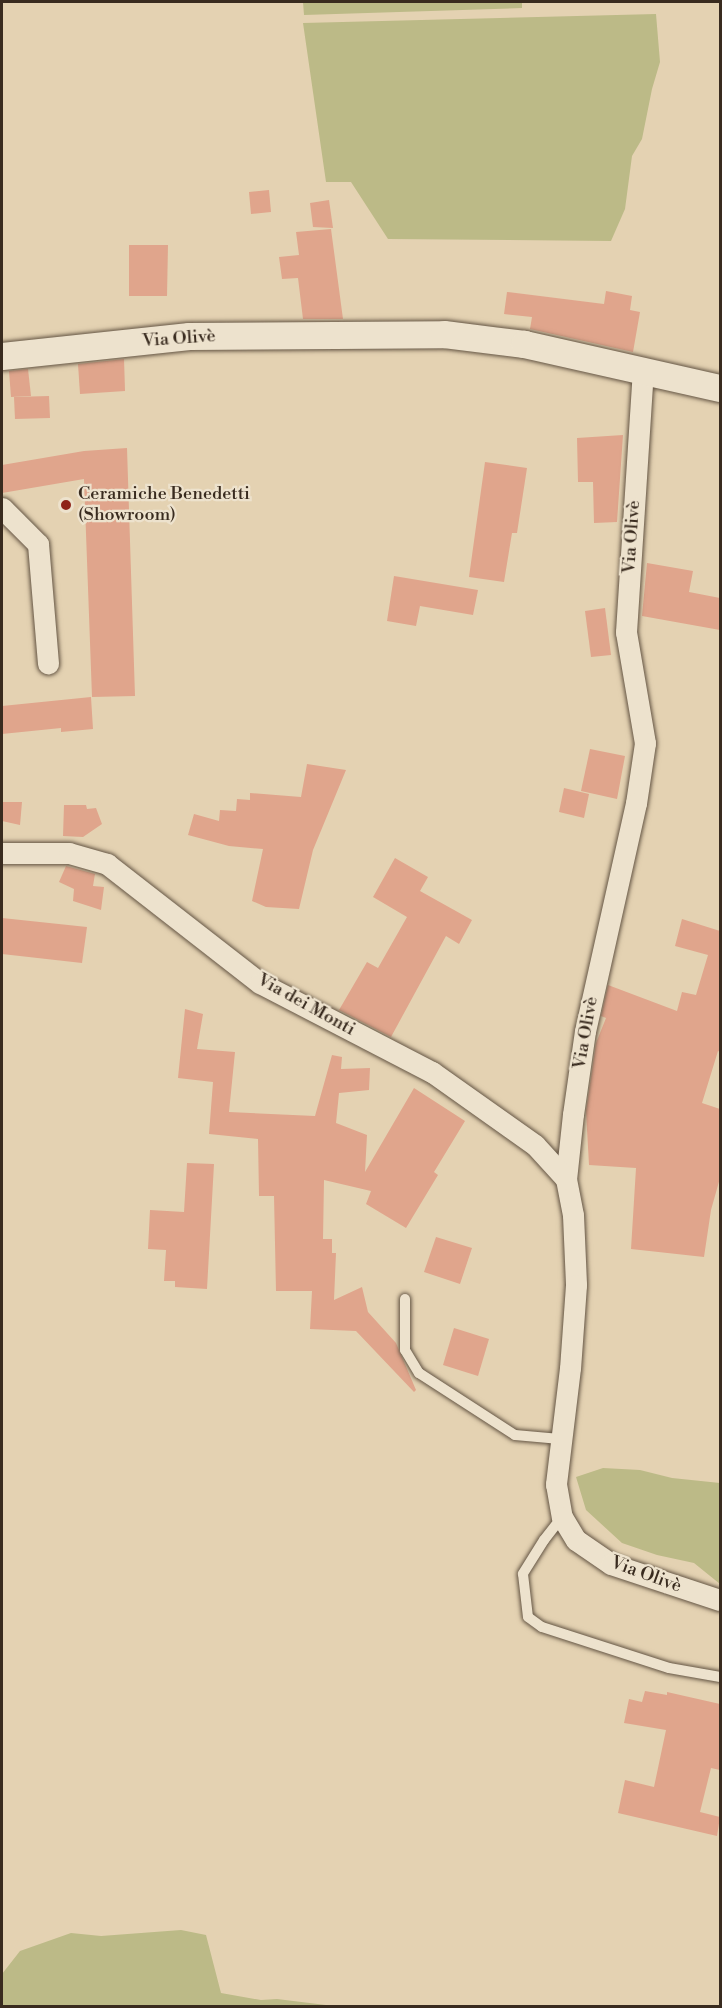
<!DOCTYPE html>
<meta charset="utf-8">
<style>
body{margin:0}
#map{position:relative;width:722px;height:2008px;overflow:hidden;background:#e4d2b2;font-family:"Libre Bodoni",serif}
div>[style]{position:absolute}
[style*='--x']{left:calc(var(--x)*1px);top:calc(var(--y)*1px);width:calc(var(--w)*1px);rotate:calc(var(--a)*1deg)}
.green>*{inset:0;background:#bcba87}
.building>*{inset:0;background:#e0a58c}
.roads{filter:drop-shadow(0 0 2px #645544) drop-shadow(0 0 2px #645544)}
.service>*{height:10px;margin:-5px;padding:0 5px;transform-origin:5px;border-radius:5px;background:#ede2cd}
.minor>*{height:21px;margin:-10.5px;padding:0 10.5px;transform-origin:10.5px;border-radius:10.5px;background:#ede2cd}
.tertiary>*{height:27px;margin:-13.5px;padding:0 13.5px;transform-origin:13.5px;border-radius:13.5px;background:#ede2cd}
.dots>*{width:16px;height:16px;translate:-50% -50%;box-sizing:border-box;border:3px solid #ede2cd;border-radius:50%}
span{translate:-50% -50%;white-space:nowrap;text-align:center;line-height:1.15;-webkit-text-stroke:4.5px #ede2cd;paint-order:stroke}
.street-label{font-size:18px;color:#392b1f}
.poi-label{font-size:18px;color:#392b1f}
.left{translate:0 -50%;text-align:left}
.frame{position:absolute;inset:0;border:3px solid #392b1f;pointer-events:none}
</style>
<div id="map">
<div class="green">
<div style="clip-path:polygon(303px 2px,522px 2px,522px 8px,304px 15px)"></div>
<div style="clip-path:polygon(656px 14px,660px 62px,652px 89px,642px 139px,632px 156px,625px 209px,611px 241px,388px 239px,351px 182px,326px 182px,303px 23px)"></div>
<div style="clip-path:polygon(603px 1468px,640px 1470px,672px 1478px,720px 1483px,720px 1584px,694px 1563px,657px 1555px,622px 1543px,586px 1510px,576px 1477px)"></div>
<div style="clip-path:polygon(181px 1930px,206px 1935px,221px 1993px,261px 2000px,277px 1999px,334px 2006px,2px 2006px,2px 1974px,20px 1951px,71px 1933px,101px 1936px)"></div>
</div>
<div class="building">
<div style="clip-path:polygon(269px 190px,271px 212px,251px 214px,249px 192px)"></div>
<div style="clip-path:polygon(329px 200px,333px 228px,313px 227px,310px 203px)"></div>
<div style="clip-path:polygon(331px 229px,343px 319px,303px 319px,298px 278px,282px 279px,279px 257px,299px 255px,296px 232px)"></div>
<div style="clip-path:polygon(129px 245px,168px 245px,167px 296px,129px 296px)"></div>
<div style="clip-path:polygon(606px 291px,632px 296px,630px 310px,640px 312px,633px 352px,530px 329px,532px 317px,504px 314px,507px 292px,604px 304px)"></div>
<div style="clip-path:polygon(124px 359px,125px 391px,80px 394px,78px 364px)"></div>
<div style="clip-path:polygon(28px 369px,31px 396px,11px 397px,9px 371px)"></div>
<div style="clip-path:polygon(49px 396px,50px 418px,15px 419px,14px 397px)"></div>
<div style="clip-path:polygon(623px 435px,617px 522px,594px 523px,593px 482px,578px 482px,577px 438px)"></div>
<div style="clip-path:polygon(127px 448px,135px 696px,92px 697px,84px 479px,2px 493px,2px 465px,84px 451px)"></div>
<div style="clip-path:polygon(485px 462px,527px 468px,517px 533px,512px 533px,504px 582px,469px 577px)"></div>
<div style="clip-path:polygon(647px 563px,693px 571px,689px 592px,720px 598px,720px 630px,642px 616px)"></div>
<div style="clip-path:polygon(394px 576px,478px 590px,473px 615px,420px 606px,416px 626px,387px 621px)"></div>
<div style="clip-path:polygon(605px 608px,611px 655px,591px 657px,585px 611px)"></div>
<div style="clip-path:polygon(91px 697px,93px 729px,61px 732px,61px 728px,2px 734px,2px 706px)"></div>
<div style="clip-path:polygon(590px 749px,625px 756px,617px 799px,581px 791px)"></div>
<div style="clip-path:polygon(307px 764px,346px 770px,313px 850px,299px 909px,266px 907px,252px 901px,263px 849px,229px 846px,188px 835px,194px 814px,219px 821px,220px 810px,236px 811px,237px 799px,250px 800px,250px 793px,301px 797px)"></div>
<div style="clip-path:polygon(564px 788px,589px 794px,584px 818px,559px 812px)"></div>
<div style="clip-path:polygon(2px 802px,22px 802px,20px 825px,2px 821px)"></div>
<div style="clip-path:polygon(64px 805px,86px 805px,87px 809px,96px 808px,102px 824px,83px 837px,63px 836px)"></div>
<div style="clip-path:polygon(395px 858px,428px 877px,420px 891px,472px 920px,459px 944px,446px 936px,391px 1037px,339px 1010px,367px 962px,378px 968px,407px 917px,373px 897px)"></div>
<div style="clip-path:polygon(66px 866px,95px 874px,93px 886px,104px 887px,101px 910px,73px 901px,74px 889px,59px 882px)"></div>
<div style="clip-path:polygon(2px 918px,87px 927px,82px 963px,2px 954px)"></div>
<div style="clip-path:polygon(682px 919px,720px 931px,720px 1052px,718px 1051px,702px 1103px,720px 1109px,720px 1178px,711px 1210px,704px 1257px,631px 1249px,636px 1168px,589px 1165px,586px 1111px,596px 1043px,606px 1018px,601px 1016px,608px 985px,677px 1011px,682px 992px,696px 995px,708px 955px,675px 946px)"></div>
<div style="clip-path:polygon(185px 1009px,203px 1014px,197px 1049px,235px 1052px,229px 1112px,315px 1116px,332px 1055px,342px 1057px,341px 1069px,370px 1068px,369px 1090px,339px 1093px,336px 1123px,367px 1135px,365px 1172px,414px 1088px,465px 1121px,434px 1172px,438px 1175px,406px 1228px,366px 1204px,371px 1191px,324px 1180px,323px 1239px,332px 1239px,332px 1253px,336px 1253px,334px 1300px,362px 1287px,368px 1312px,396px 1343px,416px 1390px,414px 1392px,356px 1331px,310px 1329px,312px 1291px,276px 1291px,274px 1196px,259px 1196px,258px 1139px,209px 1134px,213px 1082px,178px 1078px)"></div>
<div style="clip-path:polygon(187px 1163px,214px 1164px,207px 1289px,175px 1287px,175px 1281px,164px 1281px,166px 1250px,148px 1249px,150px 1210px,184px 1212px)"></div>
<div style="clip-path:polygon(436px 1237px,472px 1248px,460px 1284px,424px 1272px)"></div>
<div style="clip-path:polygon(454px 1328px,489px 1339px,478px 1376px,443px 1365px)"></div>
<div style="clip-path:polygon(645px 1691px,667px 1695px,667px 1692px,720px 1704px,720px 1770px,711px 1768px,700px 1812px,720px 1817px,717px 1836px,618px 1813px,625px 1780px,654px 1787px,666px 1730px,624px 1723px,629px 1699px,642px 1702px)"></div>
</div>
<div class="roads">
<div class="service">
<div style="--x:405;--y:1299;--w:51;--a:90"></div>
<div style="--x:405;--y:1350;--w:27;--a:59"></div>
<div style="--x:419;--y:1373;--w:114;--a:32.9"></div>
<div style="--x:515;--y:1435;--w:45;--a:5.1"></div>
<div style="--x:562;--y:1517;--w:29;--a:128"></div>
<div style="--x:544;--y:1540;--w:40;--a:122"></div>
<div style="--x:523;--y:1574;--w:43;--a:83.4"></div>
<div style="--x:528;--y:1617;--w:17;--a:36"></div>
<div style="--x:542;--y:1627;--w:133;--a:17.9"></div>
<div style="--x:669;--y:1668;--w:52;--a:10"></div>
</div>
<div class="minor">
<div style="--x:643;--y:369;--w:264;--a:93.7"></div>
<div style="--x:626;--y:632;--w:113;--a:80.3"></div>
<div style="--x:645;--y:743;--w:61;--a:98.5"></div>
<div style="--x:636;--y:803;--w:234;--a:102.6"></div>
<div style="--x:585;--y:1031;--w:84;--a:98.2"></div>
<div style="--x:573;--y:1114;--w:65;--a:96.1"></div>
<div style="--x:566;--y:1179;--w:37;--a:79"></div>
<div style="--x:573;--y:1215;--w:70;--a:87.5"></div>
<div style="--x:576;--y:1285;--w:83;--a:94.1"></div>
<div style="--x:570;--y:1368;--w:117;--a:96.9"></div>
<div style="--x:556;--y:1484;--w:34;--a:80"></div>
<div style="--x:562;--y:1517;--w:27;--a:59"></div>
<div style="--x:576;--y:1540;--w:42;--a:34.4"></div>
<div style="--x:611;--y:1564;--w:115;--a:18.3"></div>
<div style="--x:2;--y:508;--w:51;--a:45"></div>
<div style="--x:38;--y:544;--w:120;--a:85.2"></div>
<div style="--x:2;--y:853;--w:67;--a:0"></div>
<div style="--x:69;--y:853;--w:40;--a:16"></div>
<div style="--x:107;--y:864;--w:194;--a:37.9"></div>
<div style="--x:260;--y:983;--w:194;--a:27.4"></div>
<div style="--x:432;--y:1072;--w:126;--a:35.3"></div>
<div style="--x:535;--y:1145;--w:46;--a:47.6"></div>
</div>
<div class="tertiary">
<div style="--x:2;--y:356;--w:188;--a:-6.1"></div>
<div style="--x:189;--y:336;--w:255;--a:-0.4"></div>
<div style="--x:444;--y:334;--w:81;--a:7.1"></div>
<div style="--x:524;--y:344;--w:201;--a:12.7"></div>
</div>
</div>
<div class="dots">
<div style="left:66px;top:505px;background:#8f2418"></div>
</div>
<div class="street-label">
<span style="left:179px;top:339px;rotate:-4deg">Via Olivè</span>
<span style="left:632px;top:537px;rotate:-86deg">Via Olivè</span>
<span style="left:306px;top:1005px;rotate:29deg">Via dei Monti</span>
<span style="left:586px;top:1033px;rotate:-80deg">Via Olivè</span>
<span style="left:646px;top:1575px;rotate:20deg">Via Olivè</span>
</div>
<div class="poi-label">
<span class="left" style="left:78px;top:505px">Ceramiche Benedetti<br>(Showroom)</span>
</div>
<div class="frame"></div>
</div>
